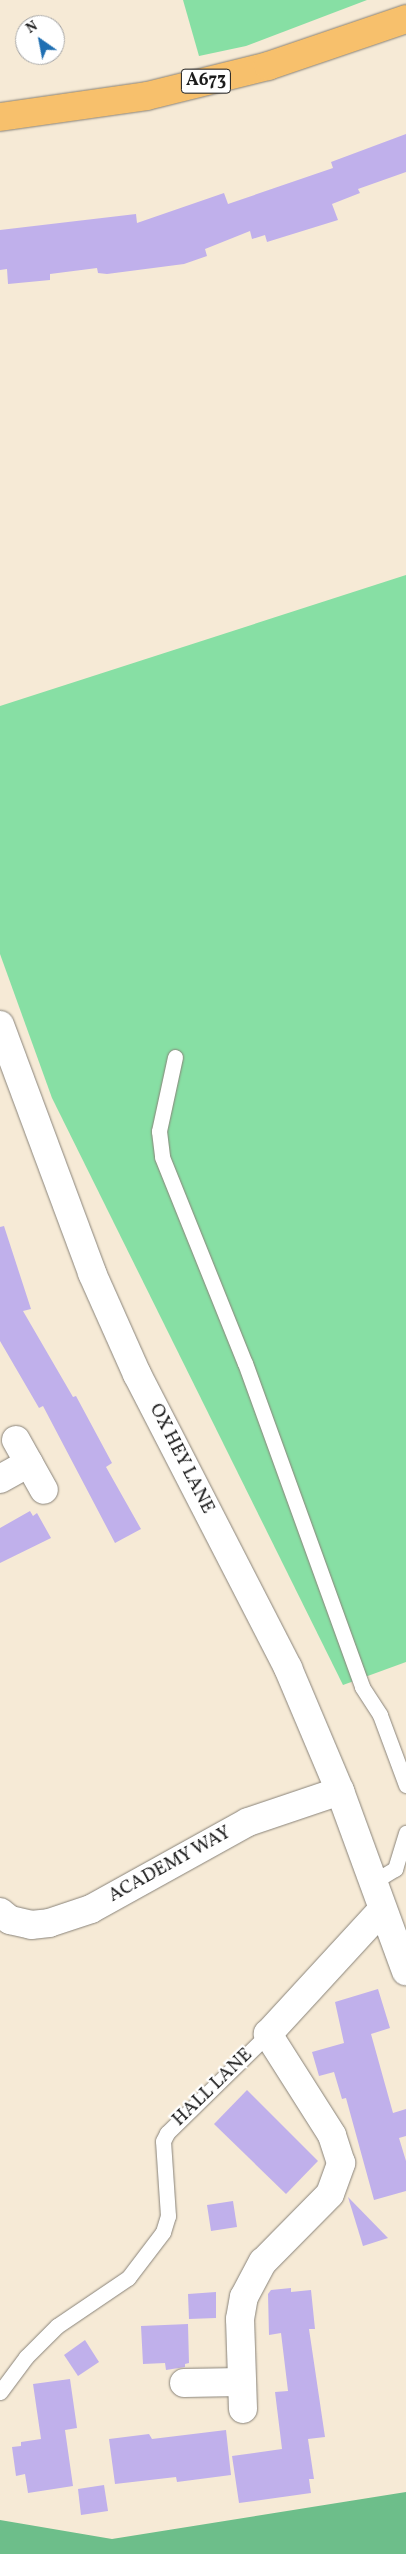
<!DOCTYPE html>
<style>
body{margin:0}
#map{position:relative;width:406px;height:2554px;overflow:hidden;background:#f6ead6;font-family:Vollkorn,serif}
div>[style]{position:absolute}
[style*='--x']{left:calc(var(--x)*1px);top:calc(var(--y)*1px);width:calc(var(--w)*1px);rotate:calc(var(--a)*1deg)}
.green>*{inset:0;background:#87dfa4}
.forest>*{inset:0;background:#6dbe8a}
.building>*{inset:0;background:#c0b0eb}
.roads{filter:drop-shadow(0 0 1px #898379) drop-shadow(0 0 1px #898379)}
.service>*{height:15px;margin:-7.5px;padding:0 7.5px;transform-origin:7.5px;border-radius:7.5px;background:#fff}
.minor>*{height:28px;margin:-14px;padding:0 14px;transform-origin:14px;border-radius:14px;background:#fff}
.trunk>*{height:28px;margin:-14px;padding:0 14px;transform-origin:14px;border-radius:14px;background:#f7c06c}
span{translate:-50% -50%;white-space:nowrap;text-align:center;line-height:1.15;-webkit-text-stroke:4.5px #fff;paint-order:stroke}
.shield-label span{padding:1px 4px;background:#fff;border:1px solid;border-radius:4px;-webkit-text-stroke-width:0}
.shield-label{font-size:18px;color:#1c1c1c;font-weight:700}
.street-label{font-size:19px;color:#1c1c1c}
.north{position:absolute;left:15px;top:15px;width:50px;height:50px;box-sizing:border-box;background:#fff;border:1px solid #a4a4a4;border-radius:50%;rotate:327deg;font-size:14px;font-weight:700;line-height:20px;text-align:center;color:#1c1c1c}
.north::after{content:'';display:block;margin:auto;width:18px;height:22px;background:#1f6fb2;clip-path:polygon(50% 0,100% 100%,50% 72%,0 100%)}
</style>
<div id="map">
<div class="green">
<div style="clip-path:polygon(183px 0,367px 0,246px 46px,199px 56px)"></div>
<div style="clip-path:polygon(406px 575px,406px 1662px,343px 1685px,52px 1098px,0 954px,0 706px)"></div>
</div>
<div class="forest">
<div style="clip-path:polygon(406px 2492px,406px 2554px,0 2554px,0 2520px,112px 2539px)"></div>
</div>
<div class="building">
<div style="clip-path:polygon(406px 134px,406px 172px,358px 189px,360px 193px,332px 204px,338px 220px,267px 242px,265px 235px,252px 239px,250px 231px,205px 249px,207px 256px,184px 264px,107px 274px,98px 273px,97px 268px,50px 274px,50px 280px,8px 284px,7px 269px,0 270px,0 230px,136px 214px,137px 223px,224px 193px,228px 204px,333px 168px,331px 162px)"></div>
<div style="clip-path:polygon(4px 1226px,31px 1309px,23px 1311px,73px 1397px,76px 1396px,112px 1463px,106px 1467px,141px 1529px,115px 1543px,43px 1406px,39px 1408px,0 1341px,0 1227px)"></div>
<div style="clip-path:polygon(30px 1511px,33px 1516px,37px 1513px,51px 1538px,0 1563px,0 1528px)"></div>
<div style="clip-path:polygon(378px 1989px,390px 2028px,371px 2034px,393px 2113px,406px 2109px,406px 2136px,399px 2138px,406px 2161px,406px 2191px,374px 2200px,346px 2098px,342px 2099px,334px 2072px,319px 2076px,312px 2052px,344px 2043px,335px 2002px)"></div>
<div style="clip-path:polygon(247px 2090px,318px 2161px,286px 2194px,214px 2124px)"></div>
<div style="clip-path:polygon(348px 2197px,388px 2238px,363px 2246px)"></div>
<div style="clip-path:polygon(233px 2201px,237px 2227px,211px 2231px,207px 2205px)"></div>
<div style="clip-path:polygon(291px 2288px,291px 2292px,311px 2290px,315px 2329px,309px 2329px,325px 2437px,308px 2439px,314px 2479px,309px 2479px,311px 2493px,239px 2503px,232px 2456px,282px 2449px,275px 2392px,288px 2391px,281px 2333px,269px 2335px,268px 2294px,271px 2290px)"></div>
<div style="clip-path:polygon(216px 2292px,216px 2318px,189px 2319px,188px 2294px)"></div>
<div style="clip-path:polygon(188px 2324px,189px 2363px,185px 2364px,185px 2367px,166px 2370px,165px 2363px,143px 2364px,141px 2326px)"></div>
<div style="clip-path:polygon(85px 2340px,99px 2362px,78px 2376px,64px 2355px)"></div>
<div style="clip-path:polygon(70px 2379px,77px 2428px,65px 2430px,73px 2486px,28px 2493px,25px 2474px,16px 2476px,12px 2447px,21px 2446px,21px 2442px,41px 2439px,33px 2384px)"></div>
<div style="clip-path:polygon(226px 2430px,231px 2475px,177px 2482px,176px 2477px,115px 2484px,109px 2439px,149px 2434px,152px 2439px)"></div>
<div style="clip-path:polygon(104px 2485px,108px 2511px,81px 2515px,78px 2489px)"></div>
</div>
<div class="roads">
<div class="service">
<div style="--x:175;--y:1057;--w:76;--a:102.2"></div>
<div style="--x:159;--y:1131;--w:26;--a:83"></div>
<div style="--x:162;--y:1157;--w:222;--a:68.1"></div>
<div style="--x:245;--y:1363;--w:344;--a:70.1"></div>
<div style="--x:362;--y:1687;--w:33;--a:57"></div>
<div style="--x:380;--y:1715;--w:75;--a:69.6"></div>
<div style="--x:373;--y:1882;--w:26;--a:-31"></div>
<div style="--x:395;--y:1869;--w:38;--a:-73"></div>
<div style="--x:0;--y:2392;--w:44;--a:-53.4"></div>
<div style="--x:26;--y:2357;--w:44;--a:-45"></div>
<div style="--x:57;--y:2326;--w:86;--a:-34.1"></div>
<div style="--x:128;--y:2278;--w:58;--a:-52.7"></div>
<div style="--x:163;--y:2232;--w:17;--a:-73"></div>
<div style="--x:168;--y:2216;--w:75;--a:-93.8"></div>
<div style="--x:163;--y:2141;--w:9;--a:-63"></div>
<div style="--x:167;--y:2133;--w:141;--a:-44.4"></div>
</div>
<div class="minor">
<div style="--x:0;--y:1025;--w:265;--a:69.6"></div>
<div style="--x:92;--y:1273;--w:111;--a:66"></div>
<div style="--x:137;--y:1374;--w:331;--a:62.8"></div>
<div style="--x:288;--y:1668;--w:134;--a:67.1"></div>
<div style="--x:340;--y:1791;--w:192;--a:69.9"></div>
<div style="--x:16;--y:1440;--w:57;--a:60.8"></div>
<div style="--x:0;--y:1479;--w:33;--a:-29"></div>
<div style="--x:0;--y:1912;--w:13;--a:39"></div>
<div style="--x:10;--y:1920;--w:22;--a:13"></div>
<div style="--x:31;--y:1925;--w:18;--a:-6"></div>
<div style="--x:49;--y:1923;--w:44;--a:-18.4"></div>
<div style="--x:91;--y:1909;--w:179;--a:-29"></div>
<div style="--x:248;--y:1822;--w:97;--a:-18.6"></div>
<div style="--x:184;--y:2383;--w:57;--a:-1"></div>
<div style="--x:243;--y:2409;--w:90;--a:-91.9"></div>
<div style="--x:240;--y:2319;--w:22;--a:-80"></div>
<div style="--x:244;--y:2297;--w:40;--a:-62"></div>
<div style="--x:263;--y:2262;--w:95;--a:-45.4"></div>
<div style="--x:330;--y:2194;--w:33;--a:-70"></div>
<div style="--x:341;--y:2163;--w:29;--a:-108"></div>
<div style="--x:332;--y:2135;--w:120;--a:-122.4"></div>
<div style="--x:268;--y:2034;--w:168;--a:-47.4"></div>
</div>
<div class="trunk">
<div style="--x:0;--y:117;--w:148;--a:-8.1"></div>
<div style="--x:147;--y:96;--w:125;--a:-13.9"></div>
<div style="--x:268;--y:66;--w:146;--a:-18.8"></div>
</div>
</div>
<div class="shield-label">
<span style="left:206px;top:81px">A673</span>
</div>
<div class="street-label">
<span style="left:181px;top:1459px;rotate:63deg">OX HEY LANE</span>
<span style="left:170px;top:1865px;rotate:-29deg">ACADEMY WAY</span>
<span style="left:213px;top:2088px;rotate:-44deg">HALL LANE</span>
</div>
<div class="north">N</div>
</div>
